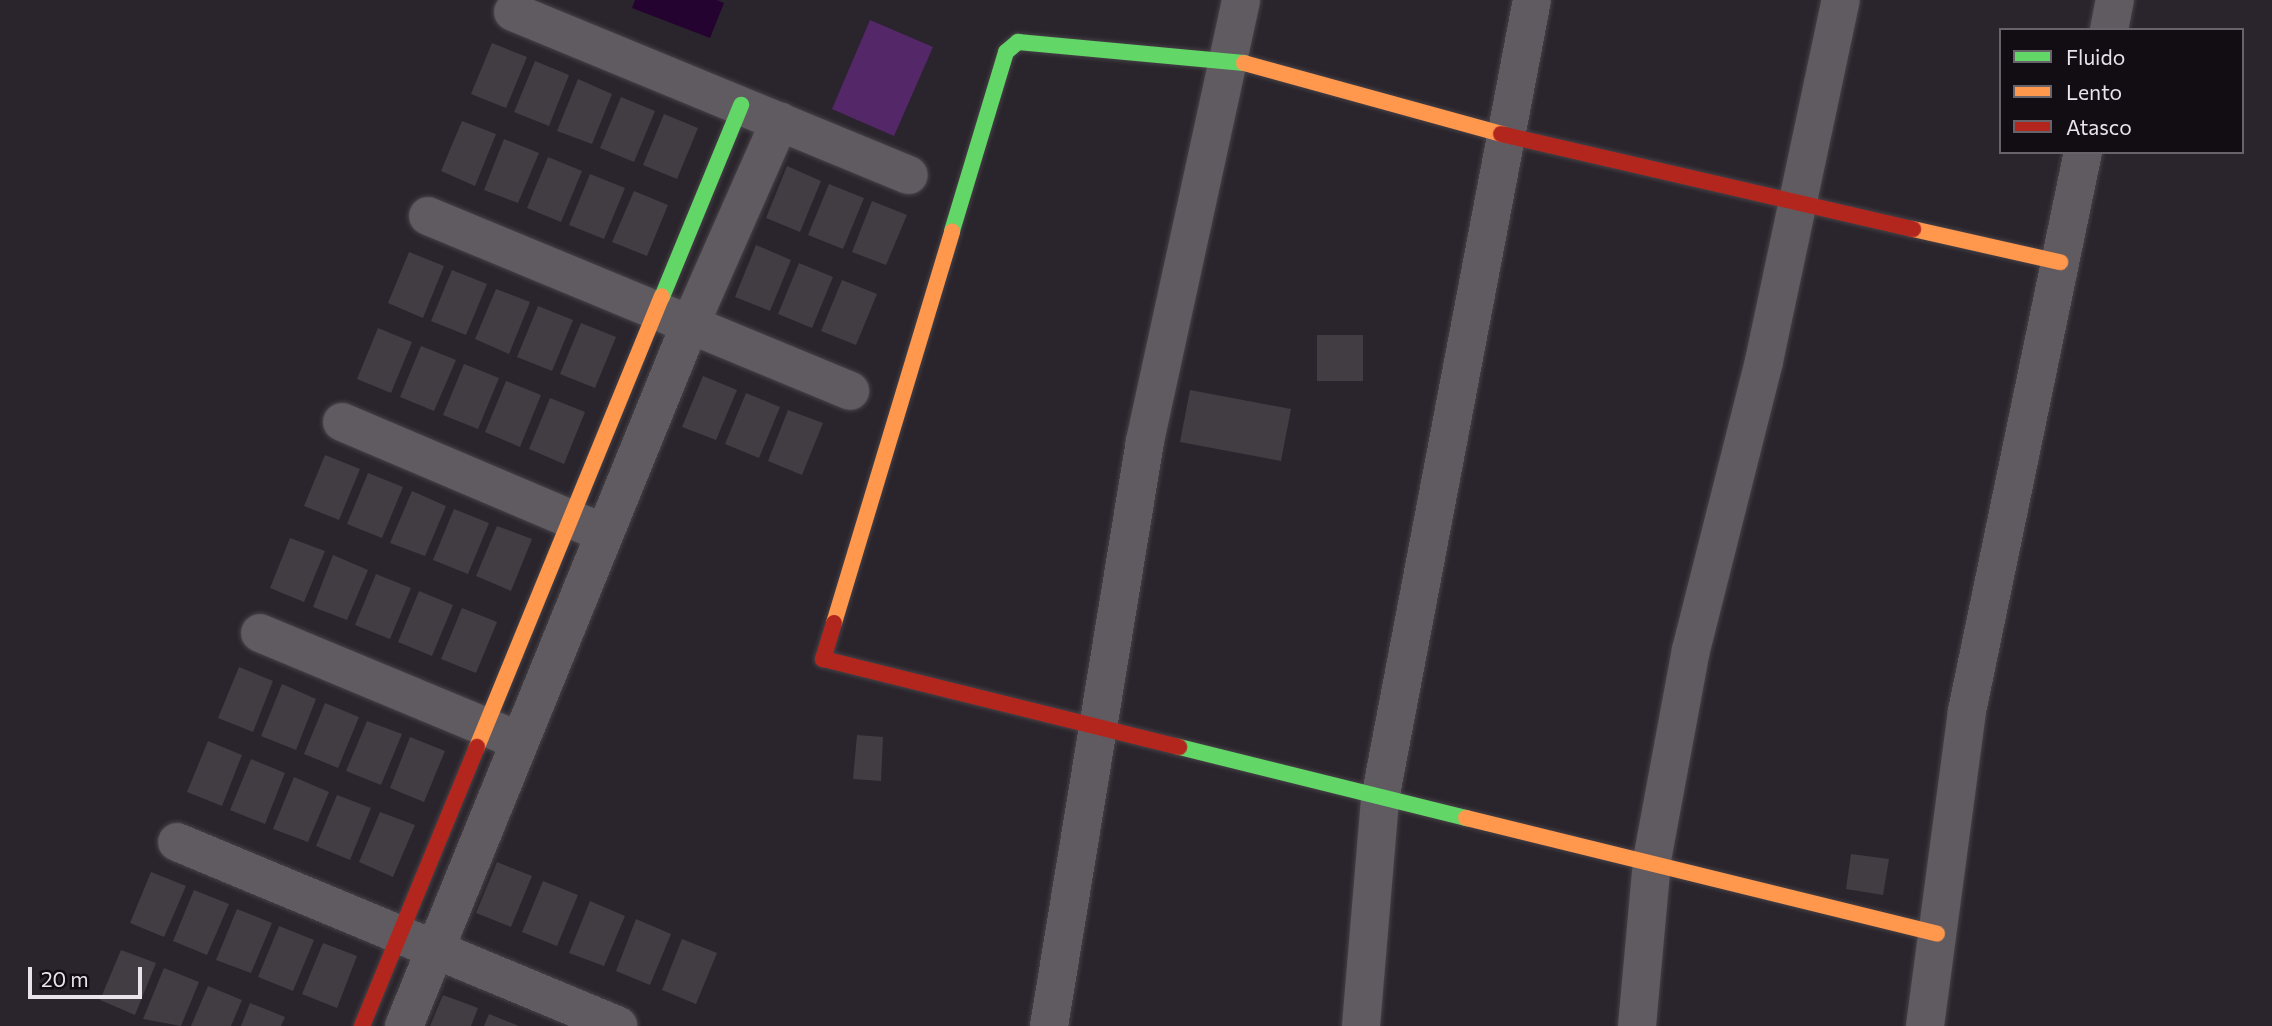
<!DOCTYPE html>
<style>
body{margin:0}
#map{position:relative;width:2272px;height:1026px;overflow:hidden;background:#2a252c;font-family:Commissioner,sans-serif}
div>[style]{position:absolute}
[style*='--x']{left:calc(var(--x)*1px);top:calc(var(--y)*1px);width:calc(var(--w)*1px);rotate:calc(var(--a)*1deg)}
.green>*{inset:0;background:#542768}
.water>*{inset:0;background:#250331}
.building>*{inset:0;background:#413d43}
.roads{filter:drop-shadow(0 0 2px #464147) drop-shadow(0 0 2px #464147)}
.street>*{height:38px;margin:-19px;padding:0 19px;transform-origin:19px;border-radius:19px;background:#5f5b61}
.fast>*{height:16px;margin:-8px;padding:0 8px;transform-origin:8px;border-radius:8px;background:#63d668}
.slow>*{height:16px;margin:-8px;padding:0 8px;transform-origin:8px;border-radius:8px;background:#ff974d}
.jam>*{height:16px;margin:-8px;padding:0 8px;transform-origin:8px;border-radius:8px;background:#b3261e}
span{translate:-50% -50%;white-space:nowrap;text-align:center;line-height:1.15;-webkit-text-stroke:5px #110d13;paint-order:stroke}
.legend{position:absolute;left:1999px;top:28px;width:245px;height:126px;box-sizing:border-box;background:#110d13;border:2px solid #67636a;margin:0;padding:9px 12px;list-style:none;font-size:21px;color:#e9e3ec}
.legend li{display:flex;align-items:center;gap:14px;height:35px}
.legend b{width:35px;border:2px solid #67636a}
.scale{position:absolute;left:28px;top:967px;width:114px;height:32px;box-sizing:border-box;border:4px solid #e9e3ec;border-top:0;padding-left:9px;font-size:21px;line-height:24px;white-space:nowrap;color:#e9e3ec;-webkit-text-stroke:5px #110d13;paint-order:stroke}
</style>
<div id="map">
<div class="green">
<div style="clip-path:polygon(870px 20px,933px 47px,894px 136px,832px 109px)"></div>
</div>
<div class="water">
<div style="clip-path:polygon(635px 0,717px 0,724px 3px,710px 38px,632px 8px)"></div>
</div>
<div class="building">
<div style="clip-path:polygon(492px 43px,527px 57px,506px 108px,471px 94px)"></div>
<div style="clip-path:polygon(535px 61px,569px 75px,549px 126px,514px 112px)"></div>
<div style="clip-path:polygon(578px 79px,612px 94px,592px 144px,557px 131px)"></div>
<div style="clip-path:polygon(621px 97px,655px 111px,634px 162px,600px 148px)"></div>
<div style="clip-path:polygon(664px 114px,698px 128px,677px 179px,643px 165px)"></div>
<div style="clip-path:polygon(462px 121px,496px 134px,475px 186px,441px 171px)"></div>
<div style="clip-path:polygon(504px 139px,539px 153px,518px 203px,484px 190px)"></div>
<div style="clip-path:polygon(548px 157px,582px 171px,561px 222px,527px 208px)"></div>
<div style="clip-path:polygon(787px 166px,821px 181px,800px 232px,766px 218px)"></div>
<div style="clip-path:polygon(590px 174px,625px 188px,604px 239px,569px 225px)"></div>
<div style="clip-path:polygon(829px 184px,864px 198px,843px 249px,808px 235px)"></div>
<div style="clip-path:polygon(634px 191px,668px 205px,647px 256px,612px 242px)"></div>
<div style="clip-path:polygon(872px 201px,907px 215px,886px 265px,852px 252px)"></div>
<div style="clip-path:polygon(756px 245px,791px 260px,770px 311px,735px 297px)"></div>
<div style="clip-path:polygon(409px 252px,444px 266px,423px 318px,388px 303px)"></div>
<div style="clip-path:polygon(799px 263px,833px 277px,812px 328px,778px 314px)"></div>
<div style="clip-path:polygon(452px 270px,487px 284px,466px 335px,431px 321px)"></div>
<div style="clip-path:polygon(842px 280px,877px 294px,856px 345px,821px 331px)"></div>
<div style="clip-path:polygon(496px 289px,530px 302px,509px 354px,475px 339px)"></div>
<div style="clip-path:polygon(538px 306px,573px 320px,552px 371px,517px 357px)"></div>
<div style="clip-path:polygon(581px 323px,616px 337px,595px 388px,560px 374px)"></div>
<div style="clip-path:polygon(378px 328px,412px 342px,391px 393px,357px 379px)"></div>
<div style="clip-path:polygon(1317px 335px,1363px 335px,1363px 381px,1317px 381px)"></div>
<div style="clip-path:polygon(421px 346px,456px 360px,434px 411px,400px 397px)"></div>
<div style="clip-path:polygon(464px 364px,499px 378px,478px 429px,443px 415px)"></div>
<div style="clip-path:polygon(703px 376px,737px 390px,716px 440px,682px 427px)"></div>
<div style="clip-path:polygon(506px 381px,541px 395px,520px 447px,485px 432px)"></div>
<div style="clip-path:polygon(1190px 390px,1291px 409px,1281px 461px,1180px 442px)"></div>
<div style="clip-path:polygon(746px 393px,780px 407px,759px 458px,725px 444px)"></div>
<div style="clip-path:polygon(550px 398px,585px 412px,564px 464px,529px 449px)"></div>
<div style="clip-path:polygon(788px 410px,823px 423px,802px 475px,768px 461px)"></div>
<div style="clip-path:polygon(325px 455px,360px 469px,339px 520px,304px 506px)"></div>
<div style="clip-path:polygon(368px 473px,403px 487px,382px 538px,347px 524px)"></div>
<div style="clip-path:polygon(412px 491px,446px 506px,425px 556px,390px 543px)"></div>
<div style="clip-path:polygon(454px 509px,489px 523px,468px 574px,433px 560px)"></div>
<div style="clip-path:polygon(497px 526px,532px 539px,511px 591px,476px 576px)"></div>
<div style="clip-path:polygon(290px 538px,325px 551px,304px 602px,270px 588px)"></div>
<div style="clip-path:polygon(333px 555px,368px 570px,347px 620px,313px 607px)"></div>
<div style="clip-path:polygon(376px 574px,411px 588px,390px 639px,355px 625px)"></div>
<div style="clip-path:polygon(419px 591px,453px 605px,432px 656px,398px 642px)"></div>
<div style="clip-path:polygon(462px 608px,497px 622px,476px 673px,441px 659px)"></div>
<div style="clip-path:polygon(239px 667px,273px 681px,253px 732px,218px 718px)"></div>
<div style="clip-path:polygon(282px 684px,316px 699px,296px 750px,261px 736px)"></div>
<div style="clip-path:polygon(325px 703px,359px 717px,338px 768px,304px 754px)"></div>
<div style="clip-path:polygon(367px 721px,402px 734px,381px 785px,346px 771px)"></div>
<div style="clip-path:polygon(857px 735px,883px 737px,881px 781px,853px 779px)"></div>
<div style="clip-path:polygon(410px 737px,445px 751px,424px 802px,390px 788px)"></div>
<div style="clip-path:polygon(208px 741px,242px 755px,222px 806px,187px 792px)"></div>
<div style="clip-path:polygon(251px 759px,285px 773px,265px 824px,230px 810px)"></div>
<div style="clip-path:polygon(294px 777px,329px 792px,308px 842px,273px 829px)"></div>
<div style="clip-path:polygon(337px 795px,371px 808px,350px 860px,316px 846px)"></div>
<div style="clip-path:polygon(380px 812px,415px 825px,393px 877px,359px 862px)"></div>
<div style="clip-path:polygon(1851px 854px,1889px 859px,1883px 895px,1846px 889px)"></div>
<div style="clip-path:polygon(497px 862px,532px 876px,511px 927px,476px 913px)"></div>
<div style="clip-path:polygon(151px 872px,186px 886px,164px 937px,130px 923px)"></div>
<div style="clip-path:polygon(543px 881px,578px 895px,557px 946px,522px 932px)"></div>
<div style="clip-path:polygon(194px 890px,229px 904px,207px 955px,173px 941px)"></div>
<div style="clip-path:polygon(590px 901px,625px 916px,604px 966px,569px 953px)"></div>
<div style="clip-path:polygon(237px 909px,272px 923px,251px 973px,216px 960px)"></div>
<div style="clip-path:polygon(636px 919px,671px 934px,650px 985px,616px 971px)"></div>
<div style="clip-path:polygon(279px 926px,314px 940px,293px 991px,258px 977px)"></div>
<div style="clip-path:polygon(682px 939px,717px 953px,696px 1004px,662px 990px)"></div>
<div style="clip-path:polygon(323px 943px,357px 956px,337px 1008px,302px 994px)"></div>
<div style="clip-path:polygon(121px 950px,156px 963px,135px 1015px,100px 1000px)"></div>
<div style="clip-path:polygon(164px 968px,199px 982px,181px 1026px,143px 1019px)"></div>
<div style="clip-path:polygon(208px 986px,242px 1000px,231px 1026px,191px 1026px)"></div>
<div style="clip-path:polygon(443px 995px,478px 1008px,471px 1026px,430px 1026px)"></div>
<div style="clip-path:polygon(250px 1003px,285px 1017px,281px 1026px,241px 1026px)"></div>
<div style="clip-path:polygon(489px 1014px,519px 1026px,484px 1026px)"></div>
</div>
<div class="roads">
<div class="street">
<div style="--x:513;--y:12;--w:428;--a:22.4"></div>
<div style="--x:2109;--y:30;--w:31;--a:-79"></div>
<div style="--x:428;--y:216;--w:457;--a:22.5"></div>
<div style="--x:342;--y:422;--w:281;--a:23"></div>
<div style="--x:260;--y:633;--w:278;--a:22.6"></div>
<div style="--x:177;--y:842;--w:478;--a:22.6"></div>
<div style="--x:404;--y:1026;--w:755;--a:-67.82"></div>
<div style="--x:689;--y:327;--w:225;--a:-66.2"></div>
<div style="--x:1049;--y:1026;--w:593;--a:-80.68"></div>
<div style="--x:1145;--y:441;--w:451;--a:-77.7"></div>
<div style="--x:1361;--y:1026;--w:228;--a:-85.2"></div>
<div style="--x:1380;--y:799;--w:813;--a:-79.23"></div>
<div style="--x:1637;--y:1026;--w:167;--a:-84.8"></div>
<div style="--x:1652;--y:860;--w:214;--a:-79.5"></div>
<div style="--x:1691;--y:650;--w:298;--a:-75.8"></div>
<div style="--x:1764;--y:361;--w:369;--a:-78"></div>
<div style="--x:1925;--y:1026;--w:318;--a:-82.4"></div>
<div style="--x:1967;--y:711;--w:571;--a:-78.28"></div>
</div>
<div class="fast">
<div style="--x:952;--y:231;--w:187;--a:-73.2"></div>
<div style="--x:1006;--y:52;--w:16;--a:-40"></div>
<div style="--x:1018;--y:42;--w:227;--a:5.3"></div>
<div style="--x:662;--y:297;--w:208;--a:-67.6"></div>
<div style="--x:1179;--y:747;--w:296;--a:13.9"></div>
</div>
<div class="slow">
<div style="--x:1244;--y:63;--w:267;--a:15.4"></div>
<div style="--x:1913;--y:229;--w:151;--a:12.7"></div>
<div style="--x:834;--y:623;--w:409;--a:-73.2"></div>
<div style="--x:477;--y:747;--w:487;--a:-67.7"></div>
<div style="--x:1466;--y:818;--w:485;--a:13.8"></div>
</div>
<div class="jam">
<div style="--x:1501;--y:134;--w:423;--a:13"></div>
<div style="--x:834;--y:623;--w:38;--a:107"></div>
<div style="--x:823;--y:659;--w:367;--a:13.9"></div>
<div style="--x:362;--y:1026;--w:302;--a:-67.6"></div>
</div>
</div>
<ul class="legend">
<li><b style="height:9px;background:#63d668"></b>Fluido</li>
<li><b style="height:9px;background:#ff974d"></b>Lento</li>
<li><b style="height:9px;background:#b3261e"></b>Atasco</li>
</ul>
<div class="scale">20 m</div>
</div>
